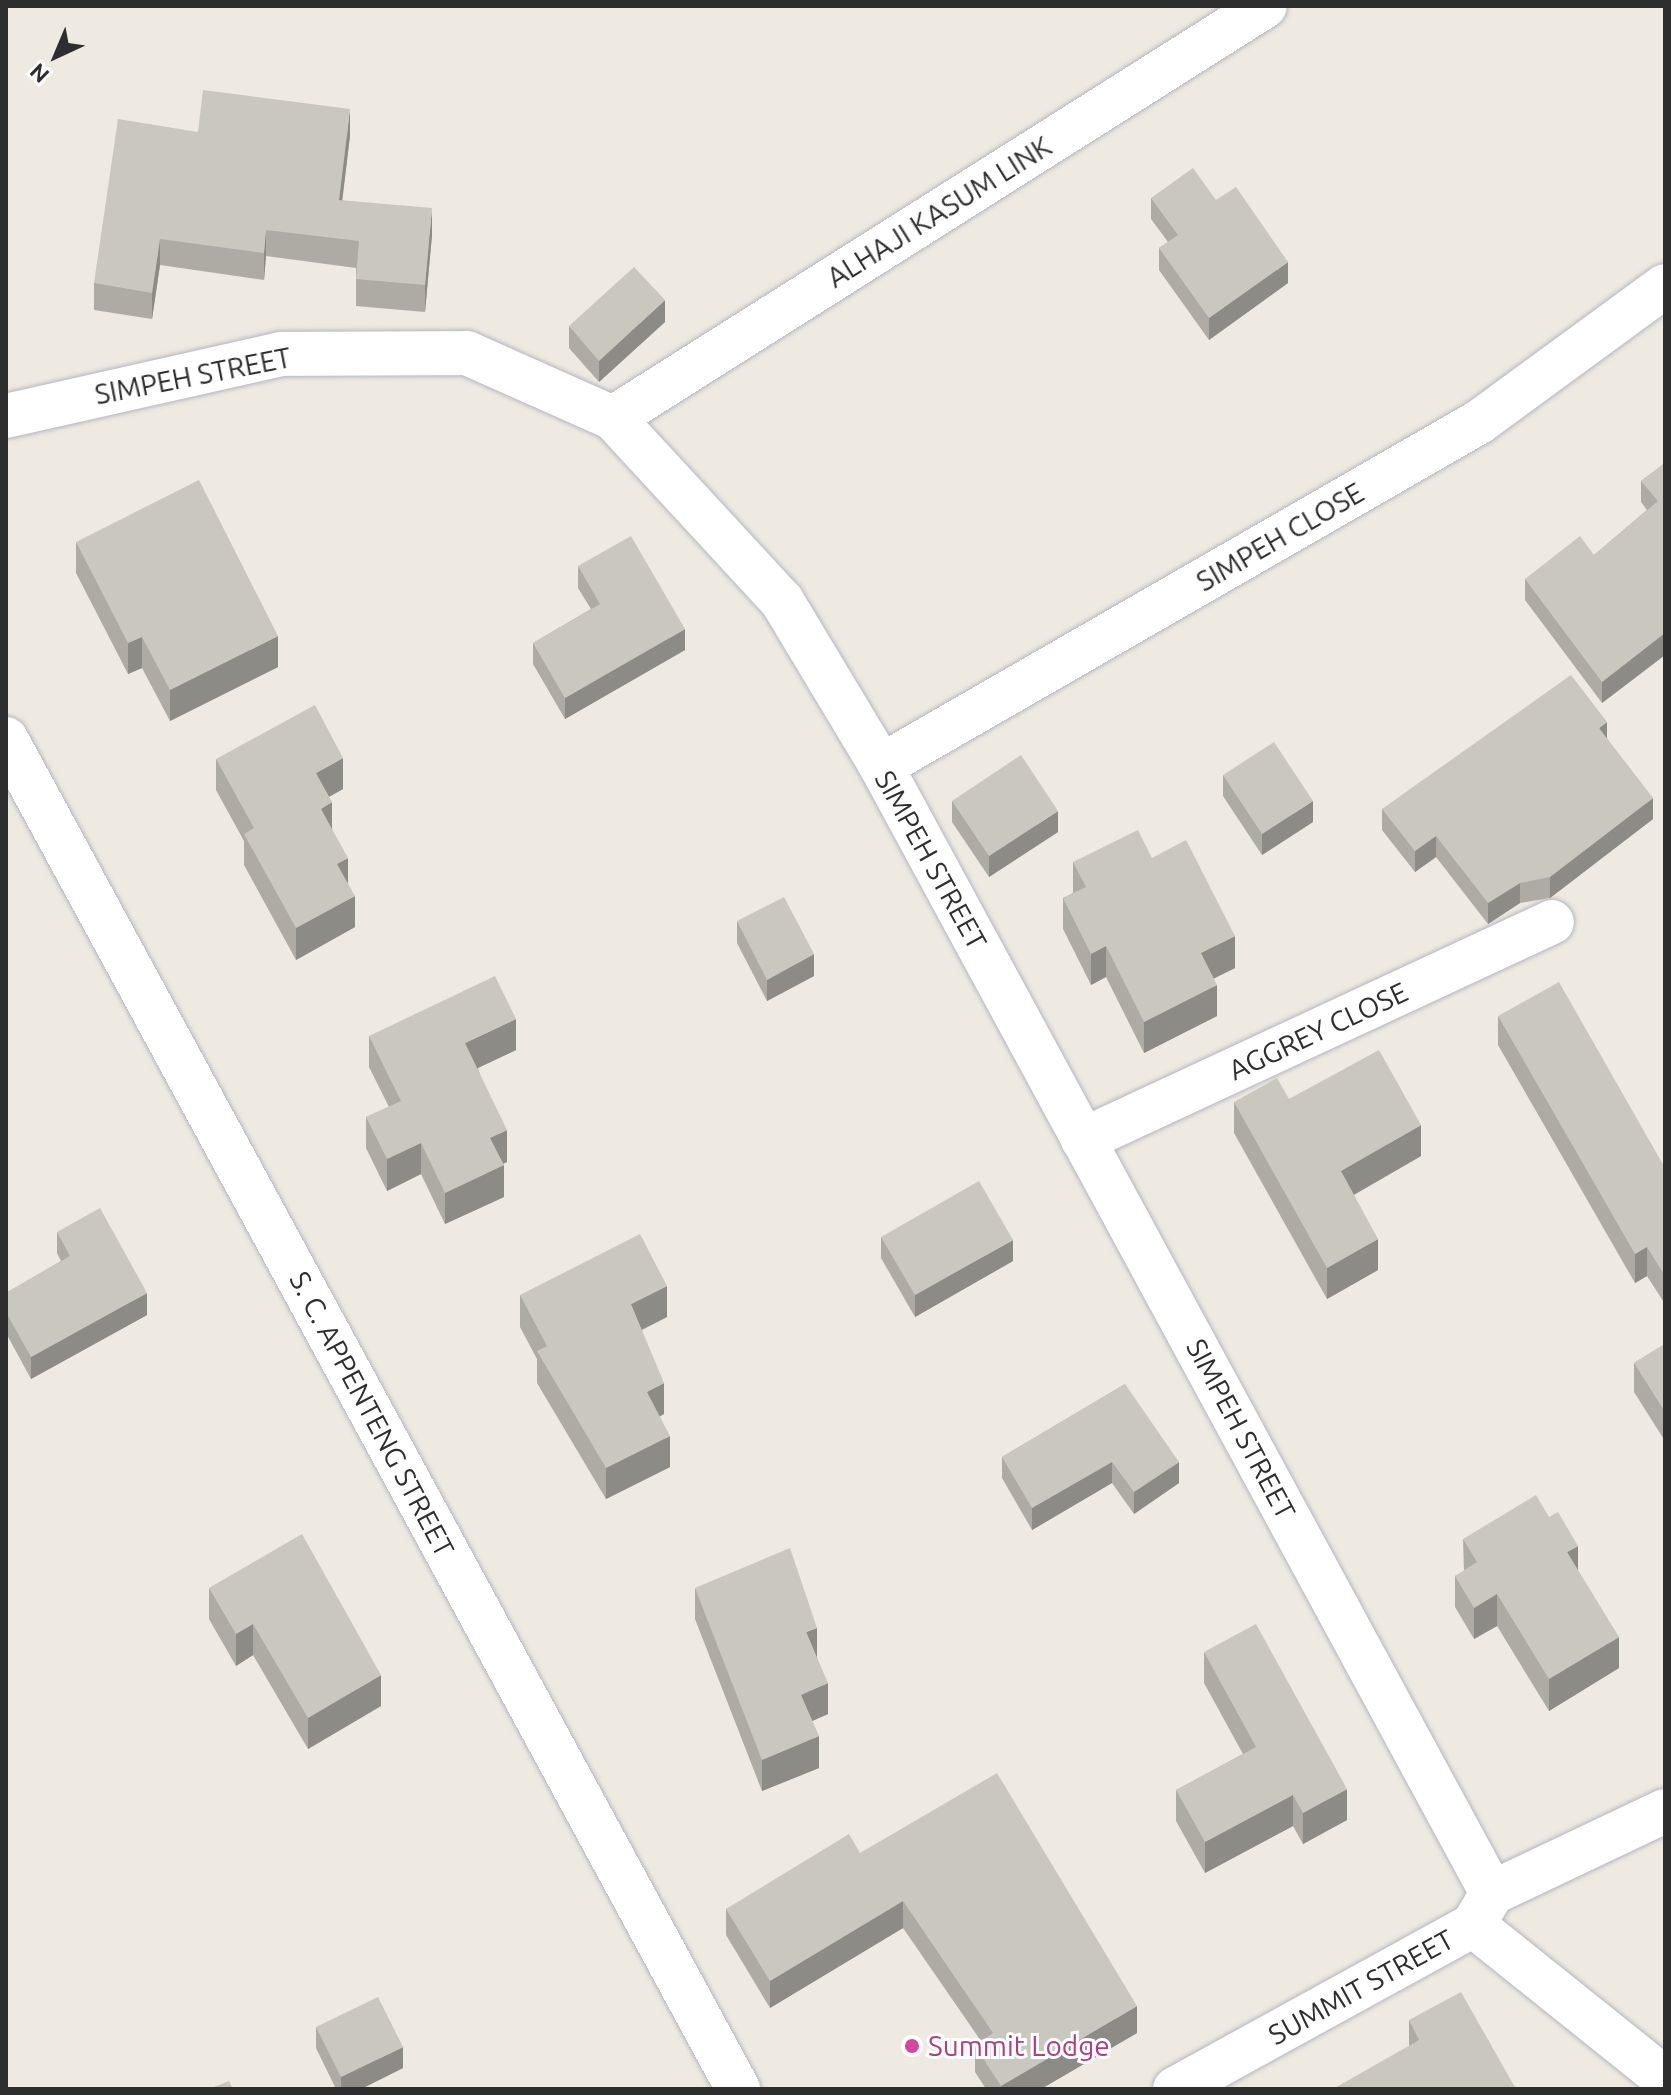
<!DOCTYPE html>
<style>
body{margin:0}
#map{position:relative;width:1671px;height:2095px;overflow:hidden;background:#eee9e1;font-family:Ubuntu,sans-serif}
div>[style]{position:absolute}
[style*='--x']{left:calc(var(--x)*1px);top:calc(var(--y)*1px);width:calc(var(--w)*1px);rotate:calc(var(--a)*1deg)}
.roads{filter:drop-shadow(0 0 2px #b4b6c0) drop-shadow(0 0 2px #b4b6c0)}
.minor>*{height:44px;margin:-22px;padding:0 22px;transform-origin:22px;border-radius:22px;background:#fff}
.wall>*{inset:0;background:#aeaba4}
.shaded-wall>*{inset:0;background:#8d8b86}
.building>*{inset:0;background:#cac7bf}
.dots>*{width:22px;height:22px;translate:-50% -50%;box-sizing:border-box;border:4px solid #fff;border-radius:50%}
span{translate:-50% -50%;white-space:nowrap;text-align:center;line-height:1.15;-webkit-text-stroke:6px #fff;paint-order:stroke}
.street-label{font-size:28px;color:#2e2e2e}
.hotel-label{font-size:28px;color:#b23c85}
.left{translate:0 -50%;text-align:left}
.frame{position:absolute;inset:0;border:8px solid #2e2e2e;pointer-events:none}
.north{position:absolute;left:16px;top:16px;width:80px;height:80px;-webkit-text-stroke:6px #fff;paint-order:stroke;rotate:224deg;font-size:22px;font-weight:700;line-height:32px;text-align:center;color:#2e2e2e}
.north::after{content:'';display:block;margin:auto;width:28px;height:36px;background:#2e2e2e;clip-path:polygon(50% 0,100% 100%,50% 72%,0 100%)}
</style>
<div id="map">
<div class="roads">
<div class="minor">
<div style="--x:6;--y:416;--w:282;--a:-12.7"></div>
<div style="--x:281;--y:354;--w:186;--a:-0.3"></div>
<div style="--x:467;--y:353;--w:160;--a:24"></div>
<div style="--x:613;--y:418;--w:249;--a:47.3"></div>
<div style="--x:782;--y:601;--w:192;--a:59"></div>
<div style="--x:881;--y:766;--w:1282;--a:61.54"></div>
<div style="--x:613;--y:418;--w:771;--a:-32.29"></div>
<div style="--x:6;--y:739;--w:1536;--a:61.53"></div>
<div style="--x:881;--y:766;--w:690;--a:-29.91"></div>
<div style="--x:1479;--y:422;--w:230;--a:-36.2"></div>
<div style="--x:1083;--y:1140;--w:517;--a:-24.93"></div>
<div style="--x:1473;--y:1925;--w:246;--a:38.7"></div>
<div style="--x:1175;--y:2089;--w:340;--a:-28.8"></div>
<div style="--x:1473;--y:1925;--w:37;--a:-59"></div>
<div style="--x:1492;--y:1893;--w:191;--a:-25.4"></div>
</div>
</div>
<div class="wall">
<div style="clip-path:polygon(198px 132px,350px 136px,342px 200px,432px 235px,425px 312px,356px 306px,356px 268px,266px 256px,264px 280px,160px 265px,152px 319px,94px 310px,94px 283px)"></div>
<div style="clip-path:polygon(1151px 198px,1216px 200px,1288px 283px,1209px 340px,1159px 270px,1159px 248px,1168px 242px,1151px 219px)"></div>
<div style="clip-path:polygon(665px 322px,599px 382px,569px 348px,569px 326px)"></div>
<div style="clip-path:polygon(1665px 463px,1665px 655px,1602px 703px,1525px 600px,1525px 579px,1594px 555px,1647px 510px,1641px 502px,1641px 481px)"></div>
<div style="clip-path:polygon(76px 542px,278px 667px,170px 721px,142px 668px,128px 674px,76px 573px)"></div>
<div style="clip-path:polygon(578px 566px,685px 650px,565px 719px,533px 664px,533px 643px,591px 609px,578px 588px)"></div>
<div style="clip-path:polygon(1607px 738px,1653px 819px,1550px 898px,1520px 903px,1488px 924px,1436px 857px,1415px 872px,1382px 830px,1382px 809px)"></div>
<div style="clip-path:polygon(216px 759px,343px 789px,329px 797px,332px 828px,348px 884px,355px 927px,296px 960px,244px 865px,244px 841px,216px 790px)"></div>
<div style="clip-path:polygon(1223px 775px,1313px 822px,1262px 855px,1223px 796px)"></div>
<div style="clip-path:polygon(952px 801px,1058px 832px,989px 877px,952px 822px)"></div>
<div style="clip-path:polygon(1152px 858px,1235px 968px,1213px 978px,1217px 1016px,1144px 1053px,1106px 977px,1091px 985px,1063px 929px,1063px 898px,1073px 893px,1073px 862px)"></div>
<div style="clip-path:polygon(737px 921px,814px 976px,767px 1001px,737px 943px)"></div>
<div style="clip-path:polygon(1498px 1016px,1665px 1168px,1665px 1304px,1647px 1276px,1635px 1283px,1498px 1045px)"></div>
<div style="clip-path:polygon(369px 1036px,516px 1050px,478px 1068px,507px 1162px,503px 1164px,504px 1197px,445px 1224px,421px 1174px,387px 1191px,366px 1148px,366px 1117px,389px 1107px,369px 1067px)"></div>
<div style="clip-path:polygon(1289px 1099px,1421px 1156px,1354px 1195px,1378px 1270px,1327px 1299px,1234px 1133px,1234px 1102px)"></div>
<div style="clip-path:polygon(57px 1232px,147px 1315px,31px 1379px,6px 1333px,6px 1293px,61px 1261px,57px 1253px)"></div>
<div style="clip-path:polygon(881px 1237px,1013px 1261px,915px 1317px,881px 1258px)"></div>
<div style="clip-path:polygon(520px 1295px,667px 1317px,642px 1330px,664px 1414px,660px 1416px,670px 1467px,606px 1499px,537px 1383px,537px 1359px,520px 1327px)"></div>
<div style="clip-path:polygon(1665px 1344px,1665px 1441px,1634px 1392px,1634px 1363px)"></div>
<div style="clip-path:polygon(1125px 1384px,1179px 1483px,1134px 1514px,1112px 1483px,1032px 1530px,1002px 1478px,1002px 1457px)"></div>
<div style="clip-path:polygon(1463px 1539px,1578px 1571px,1619px 1668px,1549px 1711px,1497px 1626px,1474px 1639px,1455px 1607px,1455px 1576px,1464px 1571px)"></div>
<div style="clip-path:polygon(209px 1588px,381px 1706px,308px 1749px,253px 1655px,236px 1666px,209px 1619px)"></div>
<div style="clip-path:polygon(695px 1588px,817px 1657px,828px 1714px,812px 1721px,819px 1768px,762px 1791px,695px 1619px)"></div>
<div style="clip-path:polygon(1204px 1652px,1347px 1820px,1303px 1844px,1293px 1826px,1205px 1873px,1176px 1821px,1176px 1790px,1243px 1754px,1204px 1683px)"></div>
<div style="clip-path:polygon(860px 1853px,1137px 2033px,1041px 2089px,986px 2089px,975px 2072px,975px 2046px,981px 2041px,903px 1928px,770px 2008px,726px 1935px,726px 1909px)"></div>
<div style="clip-path:polygon(1409px 2020px,1516px 2089px,1409px 2046px)"></div>
<div style="clip-path:polygon(316px 2027px,403px 2068px,361px 2089px,336px 2089px,316px 2048px)"></div>
</div>
<div class="shaded-wall">
<div style="clip-path:polygon(350px 109px,350px 136px,339px 227px,339px 200px)"></div>
<div style="clip-path:polygon(432px 208px,432px 235px,425px 312px,425px 285px)"></div>
<div style="clip-path:polygon(266px 230px,266px 256px,264px 280px,264px 253px)"></div>
<div style="clip-path:polygon(160px 239px,160px 265px,152px 319px,152px 293px)"></div>
<div style="clip-path:polygon(1288px 262px,1288px 283px,1209px 340px,1209px 318px)"></div>
<div style="clip-path:polygon(665px 300px,665px 322px,599px 382px,599px 361px)"></div>
<div style="clip-path:polygon(685px 629px,685px 650px,565px 719px,565px 698px)"></div>
<div style="clip-path:polygon(1665px 633px,1665px 655px,1602px 703px,1602px 682px)"></div>
<div style="clip-path:polygon(278px 636px,278px 667px,170px 721px,170px 690px)"></div>
<div style="clip-path:polygon(142px 637px,142px 668px,128px 674px,128px 643px)"></div>
<div style="clip-path:polygon(1607px 722px,1607px 742px,1599px 728px)"></div>
<div style="clip-path:polygon(343px 758px,343px 789px,316px 804px,316px 773px)"></div>
<div style="clip-path:polygon(1653px 798px,1653px 819px,1550px 898px,1550px 877px)"></div>
<div style="clip-path:polygon(1313px 801px,1313px 822px,1262px 855px,1262px 834px)"></div>
<div style="clip-path:polygon(332px 802px,332px 834px,321px 809px)"></div>
<div style="clip-path:polygon(1058px 811px,1058px 832px,989px 877px,989px 856px)"></div>
<div style="clip-path:polygon(1436px 836px,1436px 857px,1415px 872px,1415px 851px)"></div>
<div style="clip-path:polygon(348px 858px,348px 889px,337px 864px)"></div>
<div style="clip-path:polygon(1520px 883px,1520px 903px,1488px 924px,1488px 903px)"></div>
<div style="clip-path:polygon(355px 896px,355px 927px,296px 960px,296px 928px)"></div>
<div style="clip-path:polygon(1235px 936px,1235px 968px,1201px 985px,1201px 953px)"></div>
<div style="clip-path:polygon(1106px 946px,1106px 977px,1091px 985px,1091px 954px)"></div>
<div style="clip-path:polygon(814px 954px,814px 976px,767px 1001px,767px 980px)"></div>
<div style="clip-path:polygon(1217px 985px,1217px 1016px,1144px 1053px,1144px 1022px)"></div>
<div style="clip-path:polygon(516px 1019px,516px 1050px,465px 1074px,465px 1043px)"></div>
<div style="clip-path:polygon(1421px 1125px,1421px 1156px,1341px 1202px,1341px 1171px)"></div>
<div style="clip-path:polygon(507px 1130px,507px 1162px,490px 1169px,490px 1138px)"></div>
<div style="clip-path:polygon(421px 1143px,421px 1174px,387px 1191px,387px 1159px)"></div>
<div style="clip-path:polygon(504px 1165px,504px 1197px,445px 1224px,445px 1193px)"></div>
<div style="clip-path:polygon(1378px 1239px,1378px 1270px,1327px 1299px,1327px 1268px)"></div>
<div style="clip-path:polygon(1013px 1240px,1013px 1261px,915px 1317px,915px 1295px)"></div>
<div style="clip-path:polygon(1647px 1247px,1647px 1276px,1635px 1283px,1635px 1254px)"></div>
<div style="clip-path:polygon(667px 1286px,667px 1317px,631px 1335px,631px 1304px)"></div>
<div style="clip-path:polygon(147px 1293px,147px 1315px,31px 1379px,31px 1357px)"></div>
<div style="clip-path:polygon(664px 1383px,664px 1414px,647px 1423px,647px 1392px)"></div>
<div style="clip-path:polygon(670px 1436px,670px 1467px,606px 1499px,606px 1468px)"></div>
<div style="clip-path:polygon(1112px 1462px,1112px 1483px,1032px 1530px,1032px 1508px)"></div>
<div style="clip-path:polygon(1179px 1462px,1179px 1483px,1134px 1514px,1134px 1492px)"></div>
<div style="clip-path:polygon(1578px 1546px,1578px 1577px,1567px 1552px)"></div>
<div style="clip-path:polygon(1497px 1594px,1497px 1626px,1474px 1639px,1474px 1608px)"></div>
<div style="clip-path:polygon(253px 1624px,253px 1655px,236px 1666px,236px 1634px)"></div>
<div style="clip-path:polygon(817px 1628px,817px 1659px,806px 1632px)"></div>
<div style="clip-path:polygon(1619px 1637px,1619px 1668px,1549px 1711px,1549px 1679px)"></div>
<div style="clip-path:polygon(381px 1675px,381px 1706px,308px 1749px,308px 1718px)"></div>
<div style="clip-path:polygon(828px 1683px,828px 1714px,801px 1726px,801px 1695px)"></div>
<div style="clip-path:polygon(819px 1736px,819px 1768px,762px 1791px,762px 1760px)"></div>
<div style="clip-path:polygon(1347px 1789px,1347px 1820px,1303px 1844px,1303px 1813px)"></div>
<div style="clip-path:polygon(1293px 1795px,1293px 1826px,1205px 1873px,1205px 1842px)"></div>
<div style="clip-path:polygon(903px 1901px,903px 1928px,770px 2008px,770px 1981px)"></div>
<div style="clip-path:polygon(1137px 2006px,1137px 2033px,1041px 2089px,1001px 2089px,1001px 2086px)"></div>
<div style="clip-path:polygon(403px 2047px,403px 2068px,361px 2089px,341px 2089px,341px 2077px)"></div>
</div>
<div class="building">
<div style="clip-path:polygon(203px 90px,350px 109px,339px 200px,432px 208px,425px 285px,356px 279px,359px 241px,266px 230px,264px 253px,160px 239px,152px 293px,94px 283px,118px 119px,198px 132px)"></div>
<div style="clip-path:polygon(1193px 168px,1216px 200px,1236px 187px,1288px 262px,1209px 318px,1159px 248px,1178px 235px,1151px 198px)"></div>
<div style="clip-path:polygon(634px 267px,665px 300px,599px 361px,569px 326px)"></div>
<div style="clip-path:polygon(1665px 463px,1665px 633px,1602px 682px,1525px 579px,1580px 536px,1594px 555px,1658px 501px,1641px 481px)"></div>
<div style="clip-path:polygon(199px 480px,278px 636px,170px 690px,142px 637px,128px 643px,76px 542px)"></div>
<div style="clip-path:polygon(631px 536px,685px 629px,565px 698px,533px 643px,600px 604px,578px 566px)"></div>
<div style="clip-path:polygon(1571px 675px,1607px 722px,1599px 728px,1653px 798px,1550px 877px,1520px 883px,1488px 903px,1436px 836px,1415px 851px,1382px 809px)"></div>
<div style="clip-path:polygon(315px 705px,343px 758px,316px 773px,332px 802px,321px 809px,348px 858px,337px 864px,355px 896px,296px 928px,244px 834px,254px 828px,216px 759px)"></div>
<div style="clip-path:polygon(1274px 742px,1313px 801px,1262px 834px,1223px 775px)"></div>
<div style="clip-path:polygon(1021px 755px,1058px 811px,989px 856px,952px 801px)"></div>
<div style="clip-path:polygon(1138px 830px,1152px 858px,1186px 840px,1235px 936px,1201px 953px,1217px 985px,1144px 1022px,1106px 946px,1091px 954px,1063px 898px,1086px 887px,1073px 862px)"></div>
<div style="clip-path:polygon(784px 897px,814px 954px,767px 980px,737px 921px)"></div>
<div style="clip-path:polygon(495px 976px,516px 1019px,465px 1043px,507px 1130px,490px 1138px,504px 1165px,445px 1193px,421px 1143px,387px 1159px,366px 1117px,401px 1101px,369px 1036px)"></div>
<div style="clip-path:polygon(1559px 982px,1665px 1168px,1665px 1276px,1647px 1247px,1635px 1254px,1498px 1016px)"></div>
<div style="clip-path:polygon(1379px 1050px,1421px 1125px,1341px 1171px,1378px 1239px,1327px 1268px,1234px 1102px,1277px 1078px,1289px 1099px)"></div>
<div style="clip-path:polygon(979px 1181px,1013px 1240px,915px 1295px,881px 1237px)"></div>
<div style="clip-path:polygon(100px 1208px,147px 1293px,31px 1357px,6px 1312px,6px 1293px,70px 1256px,57px 1232px)"></div>
<div style="clip-path:polygon(640px 1234px,667px 1286px,631px 1304px,664px 1383px,647px 1392px,670px 1436px,606px 1468px,537px 1351px,547px 1346px,520px 1295px)"></div>
<div style="clip-path:polygon(1665px 1344px,1665px 1412px,1634px 1363px)"></div>
<div style="clip-path:polygon(1125px 1384px,1179px 1462px,1134px 1492px,1112px 1462px,1032px 1508px,1002px 1457px)"></div>
<div style="clip-path:polygon(1536px 1495px,1549px 1517px,1558px 1512px,1578px 1546px,1567px 1552px,1619px 1637px,1549px 1679px,1497px 1594px,1474px 1608px,1455px 1576px,1477px 1562px,1463px 1539px)"></div>
<div style="clip-path:polygon(302px 1534px,381px 1675px,308px 1718px,253px 1624px,236px 1634px,209px 1588px)"></div>
<div style="clip-path:polygon(790px 1548px,817px 1628px,806px 1632px,828px 1683px,801px 1695px,819px 1736px,762px 1760px,695px 1588px)"></div>
<div style="clip-path:polygon(1256px 1624px,1347px 1789px,1303px 1813px,1293px 1795px,1205px 1842px,1176px 1790px,1256px 1747px,1204px 1652px)"></div>
<div style="clip-path:polygon(997px 1773px,1137px 2006px,1001px 2086px,975px 2046px,993px 2033px,903px 1901px,770px 1981px,726px 1909px,849px 1834px,860px 1853px)"></div>
<div style="clip-path:polygon(1461px 1992px,1516px 2089px,1333px 2089px,1419px 2040px,1409px 2020px)"></div>
<div style="clip-path:polygon(378px 1997px,403px 2047px,341px 2077px,316px 2027px)"></div>
<div style="clip-path:polygon(229px 2081px,233px 2089px,209px 2089px)"></div>
</div>
<div class="dots">
<div style="left:912px;top:2046px;background:#d1479c"></div>
</div>
<div class="street-label">
<span style="left:939px;top:212px;rotate:-32deg">ALHAJI KASUM LINK</span>
<span style="left:193px;top:376px;rotate:-11deg">SIMPEH STREET</span>
<span style="left:1280px;top:537px;rotate:-30deg">SIMPEH CLOSE</span>
<span style="left:931px;top:860px;rotate:61deg">SIMPEH STREET</span>
<span style="left:1318px;top:1031px;rotate:-25deg">AGGREY CLOSE</span>
<span style="left:372px;top:1414px;rotate:62deg">S. C. APPENTENG STREET</span>
<span style="left:1241px;top:1429px;rotate:62deg">SIMPEH STREET</span>
<span style="left:1361px;top:1987px;rotate:-29deg">SUMMIT STREET</span>
</div>
<div class="hotel-label">
<span class="left" style="left:928px;top:2046px">Summit Lodge</span>
</div>
<div class="frame"></div>
<div class="north">N</div>
</div>
